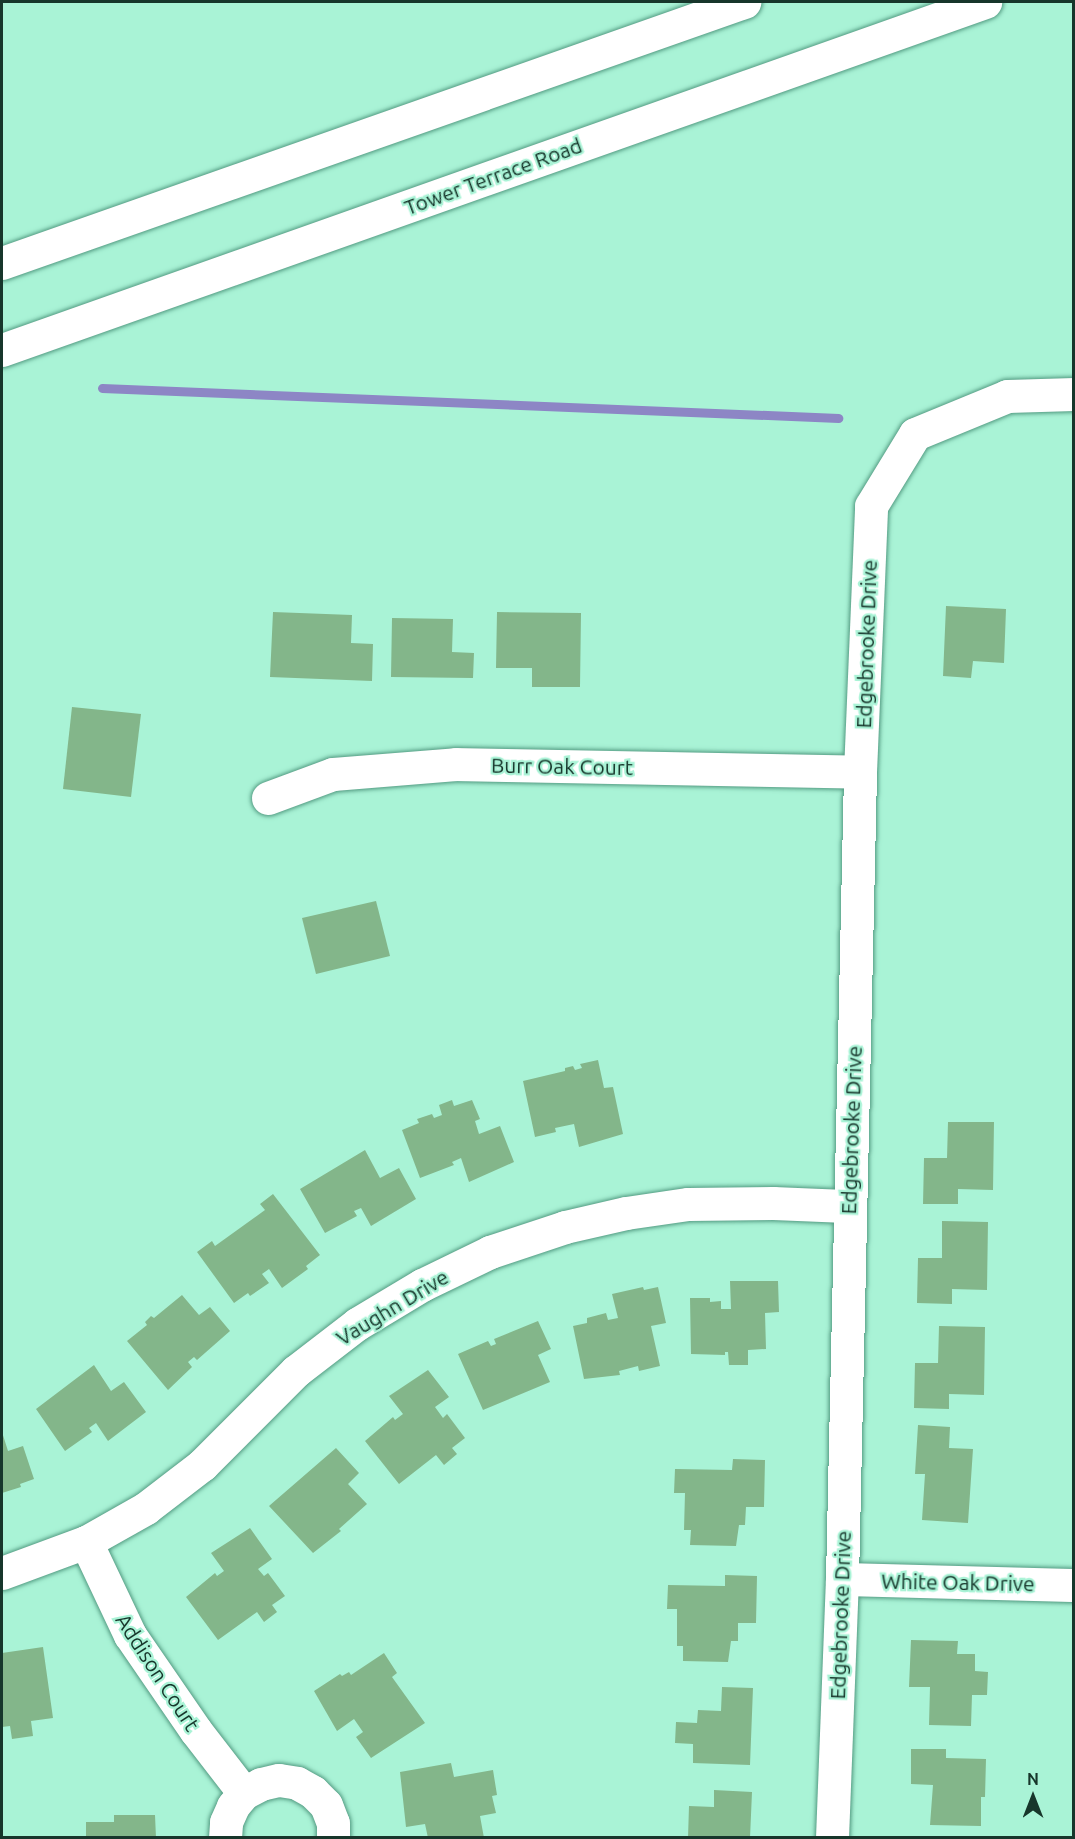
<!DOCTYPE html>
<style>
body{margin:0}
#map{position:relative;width:1075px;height:1839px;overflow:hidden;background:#a9f3d6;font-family:Ubuntu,sans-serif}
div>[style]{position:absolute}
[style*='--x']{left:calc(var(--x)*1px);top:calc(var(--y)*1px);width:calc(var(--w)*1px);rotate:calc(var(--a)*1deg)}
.stream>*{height:9px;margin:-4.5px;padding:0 4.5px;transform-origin:4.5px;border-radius:4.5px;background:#8d86c5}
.building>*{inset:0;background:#83b68a}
.roads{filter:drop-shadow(0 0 2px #539b82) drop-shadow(0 0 2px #539b82)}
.minor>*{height:33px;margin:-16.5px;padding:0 16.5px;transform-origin:16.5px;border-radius:16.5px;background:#fff}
span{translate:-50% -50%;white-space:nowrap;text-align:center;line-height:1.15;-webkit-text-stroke:4.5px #a9f3d6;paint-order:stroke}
.street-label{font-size:21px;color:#17362b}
.frame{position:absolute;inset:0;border:3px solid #17362b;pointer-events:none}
.north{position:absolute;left:1003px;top:1767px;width:60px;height:60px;-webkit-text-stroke:4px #a9f3d6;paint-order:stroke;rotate:0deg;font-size:16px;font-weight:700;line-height:24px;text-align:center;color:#17362b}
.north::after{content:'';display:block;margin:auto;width:21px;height:27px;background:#17362b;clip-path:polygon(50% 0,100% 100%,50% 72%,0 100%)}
</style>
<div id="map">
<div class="stream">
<div style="--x:102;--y:388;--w:737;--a:2.33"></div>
</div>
<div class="building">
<div style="clip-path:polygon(946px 606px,1006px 609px,1004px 663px,973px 661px,971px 678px,943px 676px)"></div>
<div style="clip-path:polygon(273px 612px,352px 615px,351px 643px,373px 644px,372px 681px,270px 677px)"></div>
<div style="clip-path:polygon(497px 612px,581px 613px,580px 687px,532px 687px,532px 668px,496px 668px)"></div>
<div style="clip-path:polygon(392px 618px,453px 619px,452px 652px,474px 653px,473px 678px,391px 677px)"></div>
<div style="clip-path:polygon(72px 707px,141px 714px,131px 797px,63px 789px)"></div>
<div style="clip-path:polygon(376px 901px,390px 956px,316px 974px,302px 918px)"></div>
<div style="clip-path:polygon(598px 1060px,604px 1088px,613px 1087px,623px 1134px,579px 1147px,574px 1124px,555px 1128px,556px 1132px,535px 1137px,523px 1081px,565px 1071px,565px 1068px,573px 1066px,575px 1070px,582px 1068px,580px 1064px)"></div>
<div style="clip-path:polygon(452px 1100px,454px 1106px,472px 1100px,480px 1119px,475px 1121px,479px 1134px,500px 1126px,514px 1162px,469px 1182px,461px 1158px,452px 1162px,454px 1165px,420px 1178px,402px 1130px,419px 1123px,417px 1119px,432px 1114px,434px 1118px,442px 1115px,439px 1105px)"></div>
<div style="clip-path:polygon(948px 1122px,994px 1122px,993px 1190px,958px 1189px,958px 1204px,923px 1204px,924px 1158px,947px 1158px)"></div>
<div style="clip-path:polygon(365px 1150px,380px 1178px,399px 1168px,416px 1199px,371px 1226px,361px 1208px,354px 1211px,357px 1216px,325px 1233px,300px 1189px)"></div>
<div style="clip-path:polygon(273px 1194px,320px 1255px,306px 1266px,308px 1269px,282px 1288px,269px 1269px,262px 1274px,269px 1283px,250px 1296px,248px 1293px,234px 1303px,197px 1252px,212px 1241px,215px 1246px,265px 1210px,260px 1204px)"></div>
<div style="clip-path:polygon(942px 1221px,988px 1222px,987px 1290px,952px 1289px,952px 1304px,917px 1303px,918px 1258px,942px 1258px)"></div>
<div style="clip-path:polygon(730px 1281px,778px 1281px,779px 1312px,765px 1313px,766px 1349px,748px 1350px,748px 1365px,729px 1365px,728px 1352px,725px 1352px,725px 1355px,691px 1354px,690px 1298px,710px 1298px,710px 1302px,721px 1301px,721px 1309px,731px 1309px)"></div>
<div style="clip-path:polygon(643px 1287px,644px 1290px,658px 1287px,666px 1323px,651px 1326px,660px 1366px,639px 1371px,638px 1366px,619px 1371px,620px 1375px,584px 1379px,573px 1326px,587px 1323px,587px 1318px,606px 1313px,608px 1320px,618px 1318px,612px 1294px)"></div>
<div style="clip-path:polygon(182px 1295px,199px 1315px,210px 1307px,230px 1331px,197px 1360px,194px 1357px,188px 1362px,192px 1367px,168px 1390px,127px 1341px,147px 1325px,145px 1322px,151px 1316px,154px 1318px)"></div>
<div style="clip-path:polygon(538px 1321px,551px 1349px,538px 1355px,550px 1382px,483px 1410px,458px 1354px,488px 1341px,491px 1346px,496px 1344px,494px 1339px)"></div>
<div style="clip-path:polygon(939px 1326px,985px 1327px,984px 1395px,949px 1394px,949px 1409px,914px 1408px,915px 1363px,938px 1363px)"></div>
<div style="clip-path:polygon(94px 1365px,111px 1391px,124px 1382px,146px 1412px,108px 1441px,96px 1423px,89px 1428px,92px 1432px,65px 1451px,36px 1409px)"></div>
<div style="clip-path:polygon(428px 1370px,449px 1397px,435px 1407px,443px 1418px,447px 1414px,465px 1438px,452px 1448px,457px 1454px,444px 1465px,436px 1455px,399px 1484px,365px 1441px,393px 1417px,395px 1420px,403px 1414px,389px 1396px)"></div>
<div style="clip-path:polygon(918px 1425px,950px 1427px,949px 1448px,973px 1449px,968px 1523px,922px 1520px,925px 1474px,915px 1474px)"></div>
<div style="clip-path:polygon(2px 1432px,8px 1451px,23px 1446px,34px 1479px,20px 1484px,21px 1487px,2px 1493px)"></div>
<div style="clip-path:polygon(336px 1448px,359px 1473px,348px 1484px,367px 1504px,339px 1529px,341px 1531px,313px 1553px,269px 1506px)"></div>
<div style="clip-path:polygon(733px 1459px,765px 1460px,764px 1507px,746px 1507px,745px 1525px,739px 1525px,736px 1546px,690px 1545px,691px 1530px,684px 1530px,685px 1493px,674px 1493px,675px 1469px,732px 1470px)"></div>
<div style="clip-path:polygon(250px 1528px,272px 1559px,258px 1569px,264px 1576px,268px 1573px,285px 1596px,272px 1605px,277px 1612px,264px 1622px,257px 1612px,218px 1640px,186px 1597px,215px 1573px,217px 1576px,224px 1571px,211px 1553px)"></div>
<div style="clip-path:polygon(725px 1575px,757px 1576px,756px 1623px,738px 1623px,738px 1641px,731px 1641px,728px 1662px,683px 1661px,683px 1646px,677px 1646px,677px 1609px,667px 1609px,668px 1585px,725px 1586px)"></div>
<div style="clip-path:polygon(911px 1640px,958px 1641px,957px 1654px,975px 1654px,975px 1671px,988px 1672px,987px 1695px,972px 1695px,971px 1726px,929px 1725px,930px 1687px,909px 1687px)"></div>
<div style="clip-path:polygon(43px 1647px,53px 1718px,31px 1721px,33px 1736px,12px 1739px,10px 1726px,2px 1727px,2px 1653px)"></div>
<div style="clip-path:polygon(384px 1653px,397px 1673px,392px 1677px,425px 1723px,371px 1758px,356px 1737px,363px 1732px,354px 1719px,337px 1731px,314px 1691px,340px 1674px,342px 1676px,349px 1672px,351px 1675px)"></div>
<div style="clip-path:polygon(722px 1687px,753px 1688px,750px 1765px,693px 1763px,693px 1744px,675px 1743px,676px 1722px,697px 1723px,698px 1710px,721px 1711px)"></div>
<div style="clip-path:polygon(911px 1749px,946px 1749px,946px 1758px,986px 1759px,985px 1797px,981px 1797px,981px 1826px,930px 1825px,933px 1785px,911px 1784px)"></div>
<div style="clip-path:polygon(451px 1763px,454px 1777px,493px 1770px,497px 1795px,492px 1796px,496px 1813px,480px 1816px,484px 1838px,428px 1838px,425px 1824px,406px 1827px,400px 1772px)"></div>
<div style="clip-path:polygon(714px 1790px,752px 1792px,750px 1838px,688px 1838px,689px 1806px,714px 1807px)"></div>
<div style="clip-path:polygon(114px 1815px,155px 1815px,156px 1838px,86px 1838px,86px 1822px,114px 1822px)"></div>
</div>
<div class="roads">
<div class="minor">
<div style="--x:2;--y:263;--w:787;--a:-19.38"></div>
<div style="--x:2;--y:350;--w:1043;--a:-19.49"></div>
<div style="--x:268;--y:798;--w:69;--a:-20.3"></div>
<div style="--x:333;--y:774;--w:123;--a:-4.6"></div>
<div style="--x:456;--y:764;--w:404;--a:1.1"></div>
<div style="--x:86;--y:1542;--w:103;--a:64.7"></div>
<div style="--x:130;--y:1635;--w:116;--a:55.5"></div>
<div style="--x:196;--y:1731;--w:78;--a:52.3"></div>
<div style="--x:2;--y:1573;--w:90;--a:-20.3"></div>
<div style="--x:86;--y:1542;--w:69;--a:-29.5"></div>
<div style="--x:146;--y:1508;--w:71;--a:-37.5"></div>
<div style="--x:202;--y:1465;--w:133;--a:-45"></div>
<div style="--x:296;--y:1371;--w:77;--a:-37.6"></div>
<div style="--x:357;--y:1324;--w:76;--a:-31"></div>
<div style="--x:422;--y:1285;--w:76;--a:-25.9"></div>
<div style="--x:490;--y:1252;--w:79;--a:-18.4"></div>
<div style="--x:565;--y:1227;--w:63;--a:-12.9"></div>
<div style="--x:626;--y:1213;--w:63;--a:-8.3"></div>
<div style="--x:688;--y:1204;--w:85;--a:-0.7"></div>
<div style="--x:773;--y:1203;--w:76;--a:2.3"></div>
<div style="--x:842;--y:1579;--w:232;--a:1.5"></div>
<div style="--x:225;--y:1838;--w:16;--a:-86"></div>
<div style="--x:226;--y:1822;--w:17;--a:-66"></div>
<div style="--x:233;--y:1806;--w:17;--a:-50"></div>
<div style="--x:244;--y:1793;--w:19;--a:-28"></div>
<div style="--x:261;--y:1784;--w:18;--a:-13"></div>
<div style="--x:279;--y:1780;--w:18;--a:9"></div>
<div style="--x:297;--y:1783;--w:18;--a:29"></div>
<div style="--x:313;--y:1792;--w:18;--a:45"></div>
<div style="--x:326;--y:1805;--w:19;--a:69"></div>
<div style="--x:333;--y:1823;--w:15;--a:90"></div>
<div style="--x:832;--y:1838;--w:259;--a:-87.8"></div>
<div style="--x:842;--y:1579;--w:807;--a:-88.72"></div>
<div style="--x:860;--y:772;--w:266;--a:-87.6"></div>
<div style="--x:871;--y:506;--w:84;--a:-58.6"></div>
<div style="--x:915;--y:434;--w:100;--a:-22.4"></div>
<div style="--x:1007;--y:396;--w:67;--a:-1.7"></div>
</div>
</div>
<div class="street-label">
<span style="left:493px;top:176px;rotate:-20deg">Tower Terrace Road</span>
<span style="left:866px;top:644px;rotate:-88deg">Edgebrooke Drive</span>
<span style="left:562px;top:766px;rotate:1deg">Burr Oak Court</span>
<span style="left:851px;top:1130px;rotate:-88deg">Edgebrooke Drive</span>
<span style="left:392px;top:1307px;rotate:-31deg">Vaughn Drive</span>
<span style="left:958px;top:1582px;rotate:1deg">White Oak Drive</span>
<span style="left:840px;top:1615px;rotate:-88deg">Edgebrooke Drive</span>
<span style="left:158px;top:1672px;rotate:57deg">Addison Court</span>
</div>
<div class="frame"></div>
<div class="north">N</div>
</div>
